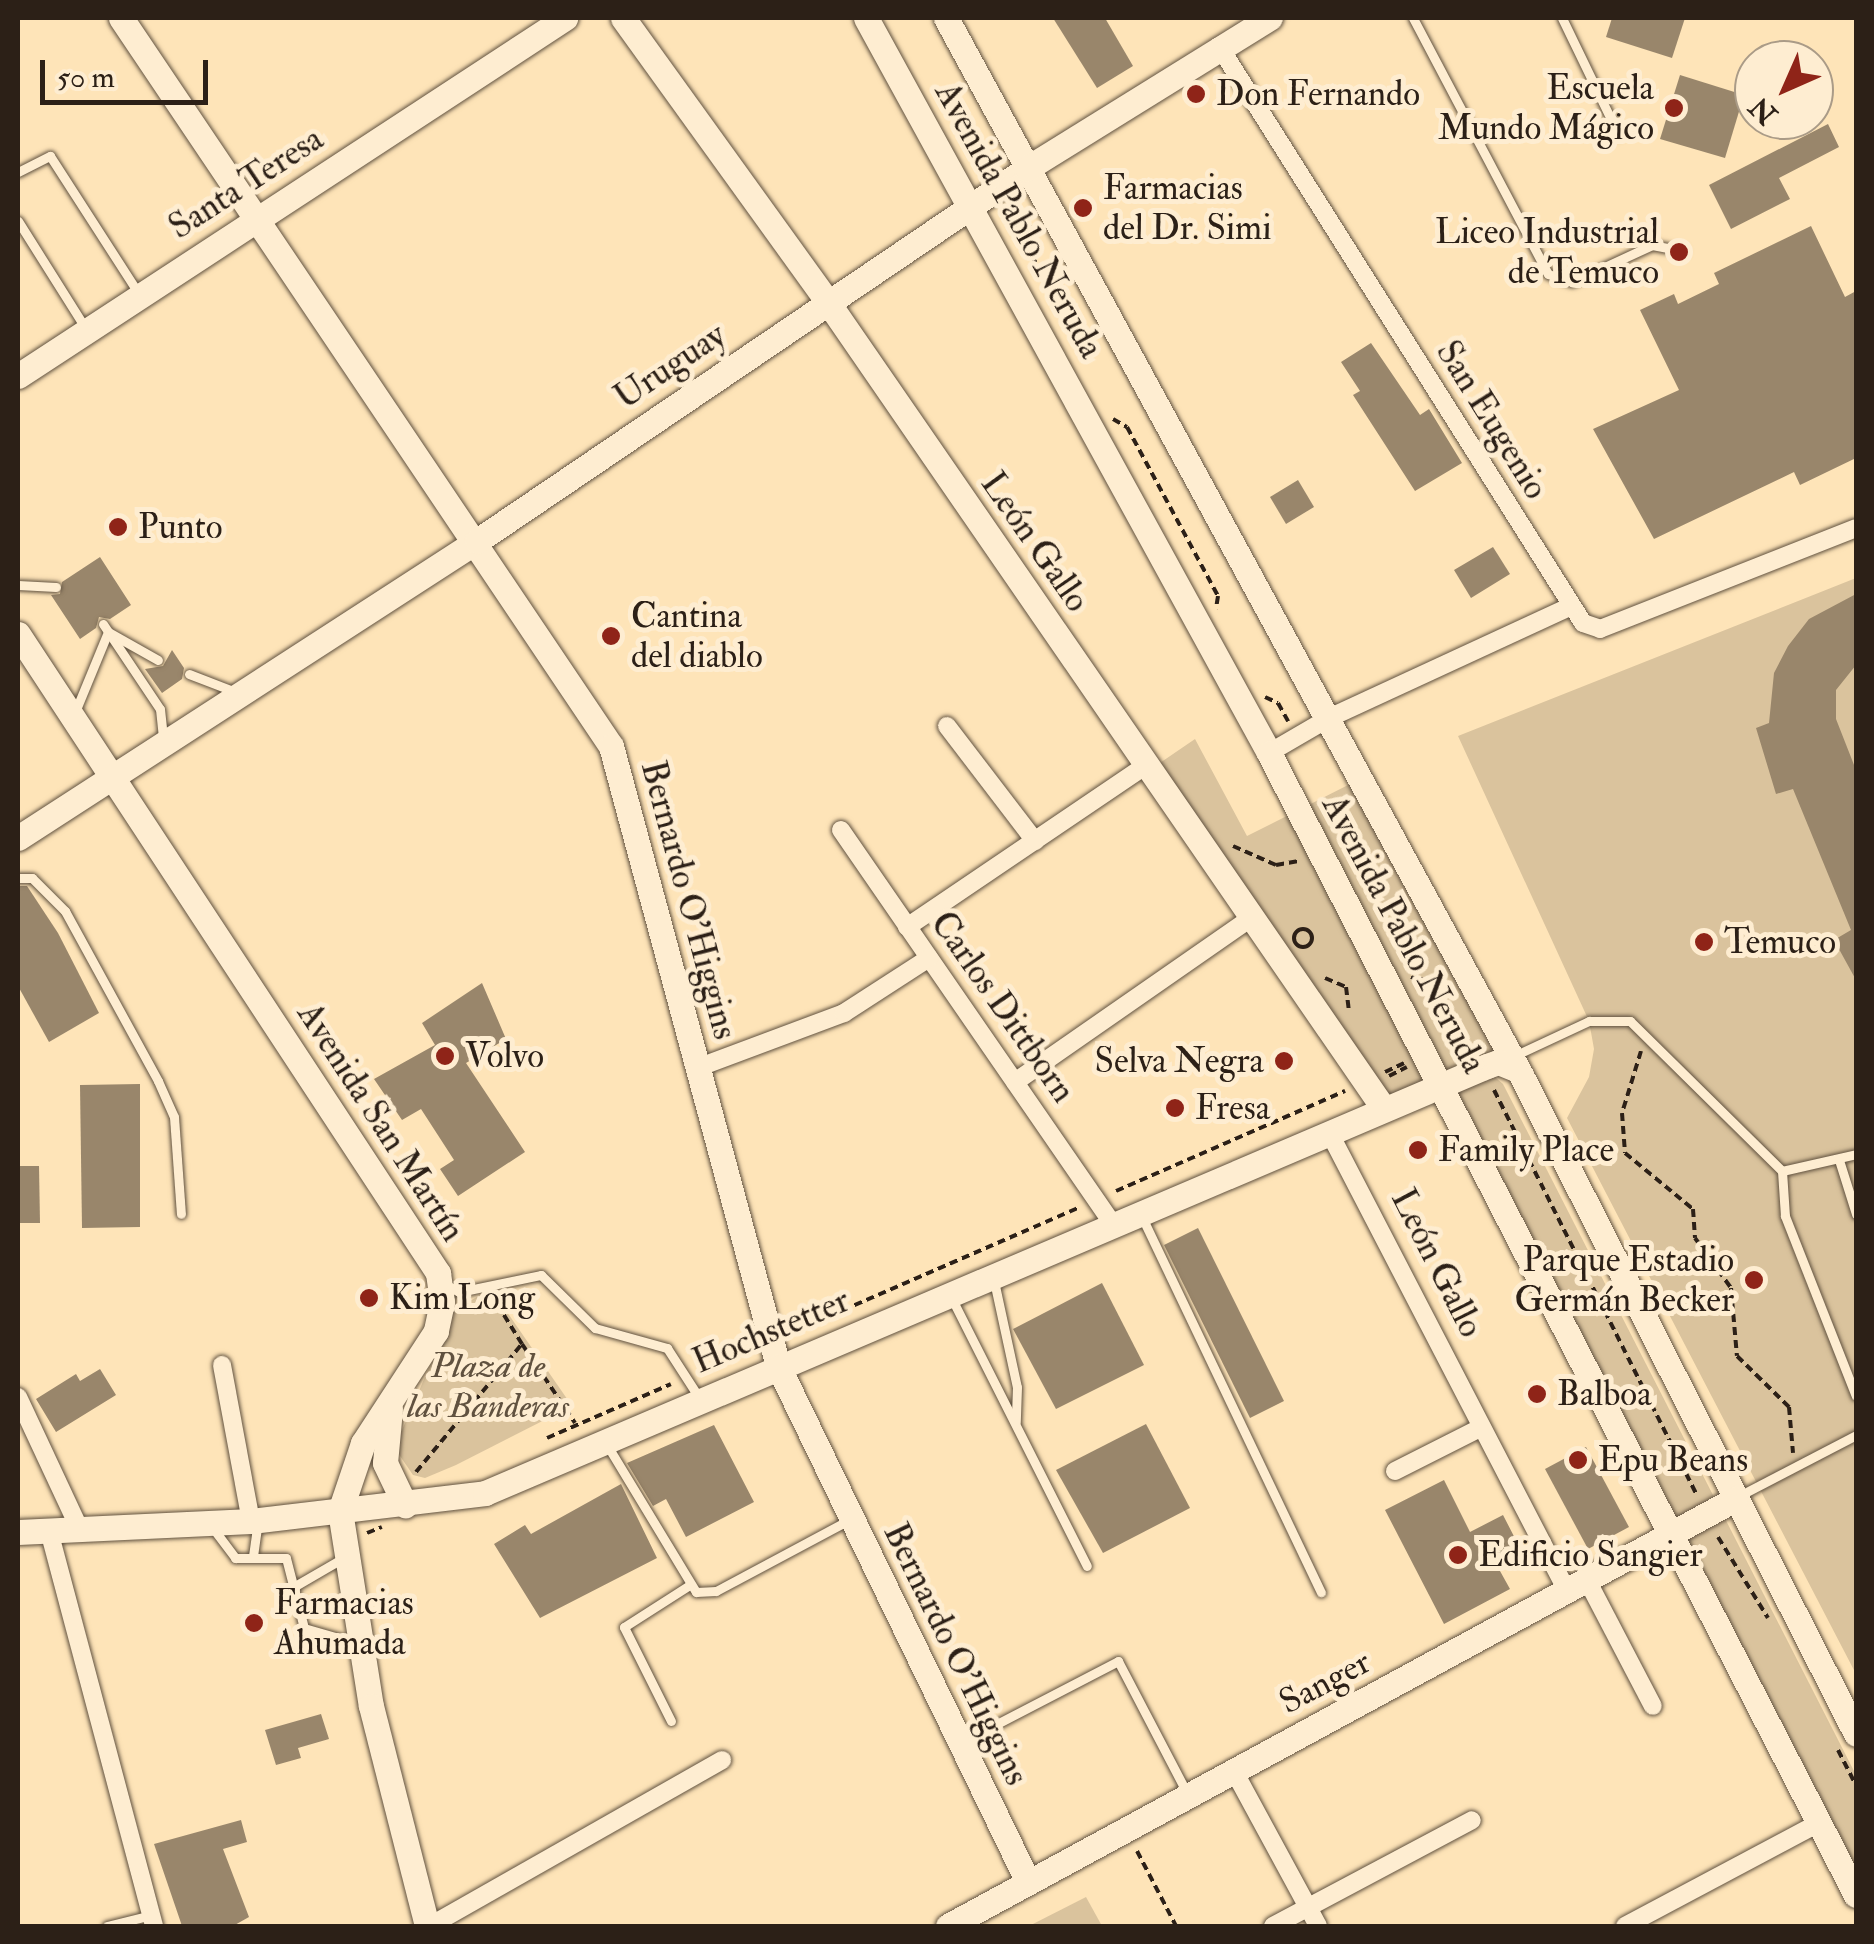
<!DOCTYPE html>
<meta charset="utf-8">
<style>
body{margin:0}
#map{position:relative;width:1874px;height:1944px;overflow:hidden;background:#fee4b8;font-family:"IM FELL Double Pica",serif}
div>[style]{position:absolute}
[style*='--x']{left:calc(var(--x)*1px);top:calc(var(--y)*1px);width:calc(var(--w)*1px);rotate:calc(var(--a)*1deg)}
.green>*{inset:0;background:#dac39d}
.building>*{inset:0;background:#99866b}
.path>*{height:4px;margin-top:-2px;transform-origin:0;background:repeating-linear-gradient(90deg,#2c2017 0 8px,transparent 0 13px)}
.path>.ring{margin:-2px;padding:0;box-sizing:content-box;background:none;border:4px solid #2c2017;border-radius:50%}
.roads{filter:drop-shadow(0 0 2px #60513f) drop-shadow(0 0 2px #60513f)}
.lane>*{height:9px;margin:-4.5px;padding:0 4.5px;transform-origin:4.5px;border-radius:4.5px;background:#feedd1}
.street>*{height:18px;margin:-9px;padding:0 9px;transform-origin:9px;border-radius:9px;background:#feedd1}
.secondary>*{height:25px;margin:-12.5px;padding:0 12.5px;transform-origin:12.5px;border-radius:12.5px;background:#feedd1}
.dots>*{width:28px;height:28px;translate:-50% -50%;box-sizing:border-box;border:5px solid #feedd1;border-radius:50%}
span{translate:-50% -50%;white-space:nowrap;text-align:center;line-height:1.15;-webkit-text-stroke:10px #feedd1;paint-order:stroke}
.poi-label{font-size:35px;color:#2c2017}
.right{translate:-100% -50%;text-align:right}
.left{translate:0 -50%;text-align:left}
.street-label{font-size:35px;color:#2c2017}
.park-label{font-size:35px;color:#60513f;font-style:italic}
.frame{position:absolute;inset:0;border:20px solid #2c2017;pointer-events:none}
.north{position:absolute;left:1734px;top:40px;width:100px;height:100px;box-sizing:border-box;background:#feedd1;border:2px solid #aa9b87;border-radius:50%;rotate:225deg;font-size:28px;font-weight:700;line-height:40px;text-align:center;color:#2c2017}
.north::after{content:'';display:block;margin:auto;width:35px;height:45px;background:#8f2418;clip-path:polygon(50% 0,100% 100%,50% 72%,0 100%)}
.scale{position:absolute;left:40px;top:60px;width:168px;height:45px;box-sizing:border-box;border:5px solid #2c2017;border-top:0;padding-left:12px;font-size:30px;line-height:35px;white-space:nowrap;color:#2c2017;-webkit-text-stroke:8px #feedd1;paint-order:stroke}
</style>
<div id="map">
<div class="green">
<div style="clip-path:polygon(1856px 578px,1856px 1674px,1567px 1118px,1589px 1077px,1594px 1049px,1589px 1021px,1458px 736px)"></div>
<div style="clip-path:polygon(1195px 739px,1247px 836px,1356px 781px,1504px 1054px,1384px 1099px,1154px 767px)"></div>
<div style="clip-path:polygon(1489px 1072px,1503px 1084px,1856px 1775px,1856px 1874px,1453px 1099px,1458px 1086px)"></div>
<div style="clip-path:polygon(491px 1289px,572px 1406px,456px 1465px,425px 1478px,413px 1475px,398px 1453px,399px 1437px,454px 1310px)"></div>
<div style="clip-path:polygon(1086px 1897px,1102px 1926px,1029px 1926px)"></div>
</div>
<div class="building">
<div style="clip-path:polygon(1053px 18px,1105px 18px,1133px 66px,1097px 88px)"></div>
<div style="clip-path:polygon(1612px 18px,1685px 18px,1672px 58px,1606px 37px)"></div>
<div style="clip-path:polygon(1680px 75px,1744px 95px,1725px 158px,1660px 139px)"></div>
<div style="clip-path:polygon(1828px 124px,1839px 147px,1779px 178px,1790px 199px,1731px 229px,1709px 185px)"></div>
<div style="clip-path:polygon(1811px 226px,1845px 297px,1856px 291px,1856px 458px,1800px 485px,1794px 472px,1654px 539px,1593px 429px,1679px 390px,1640px 310px,1674px 294px,1678px 304px,1719px 284px,1714px 273px)"></div>
<div style="clip-path:polygon(1371px 343px,1420px 415px,1429px 409px,1462px 463px,1415px 491px,1353px 395px,1360px 391px,1341px 362px)"></div>
<div style="clip-path:polygon(1298px 480px,1314px 507px,1286px 524px,1270px 497px)"></div>
<div style="clip-path:polygon(1493px 547px,1510px 574px,1471px 598px,1454px 570px)"></div>
<div style="clip-path:polygon(100px 557px,131px 605px,110px 619px,99px 617px,96px 628px,80px 639px,51px 595px,60px 594px,62px 582px)"></div>
<div style="clip-path:polygon(1856px 594px,1856px 665px,1836px 690px,1836px 719px,1856px 770px,1856px 980px,1834px 940px,1851px 930px,1793px 789px,1776px 794px,1756px 728px,1769px 723px,1774px 673px,1788px 646px,1809px 619px)"></div>
<div style="clip-path:polygon(172px 650px,184px 668px,182px 679px,162px 693px,145px 669px,163px 666px)"></div>
<div style="clip-path:polygon(18px 886px,27px 886px,58px 933px,99px 1013px,49px 1042px,18px 986px)"></div>
<div style="clip-path:polygon(482px 983px,506px 1039px,466px 1063px,525px 1152px,458px 1196px,440px 1169px,454px 1160px,421px 1109px,402px 1120px,374px 1079px,435px 1045px,422px 1023px)"></div>
<div style="clip-path:polygon(140px 1084px,140px 1227px,82px 1228px,80px 1085px)"></div>
<div style="clip-path:polygon(18px 1166px,39px 1166px,40px 1223px,18px 1223px)"></div>
<div style="clip-path:polygon(1198px 1228px,1284px 1401px,1250px 1418px,1164px 1245px)"></div>
<div style="clip-path:polygon(1102px 1283px,1144px 1365px,1056px 1409px,1013px 1329px)"></div>
<div style="clip-path:polygon(100px 1369px,116px 1395px,56px 1432px,36px 1399px,76px 1374px,80px 1381px)"></div>
<div style="clip-path:polygon(1146px 1424px,1190px 1508px,1103px 1553px,1056px 1470px)"></div>
<div style="clip-path:polygon(714px 1425px,754px 1502px,686px 1537px,666px 1499px,653px 1506px,627px 1463px)"></div>
<div style="clip-path:polygon(1586px 1447px,1629px 1527px,1588px 1549px,1545px 1469px)"></div>
<div style="clip-path:polygon(1444px 1480px,1470px 1532px,1503px 1515px,1520px 1548px,1495px 1562px,1510px 1589px,1444px 1624px,1385px 1510px)"></div>
<div style="clip-path:polygon(621px 1484px,657px 1558px,540px 1618px,494px 1544px,525px 1525px,531px 1534px)"></div>
<div style="clip-path:polygon(321px 1714px,329px 1739px,298px 1748px,301px 1758px,276px 1765px,265px 1730px)"></div>
<div style="clip-path:polygon(241px 1820px,247px 1842px,223px 1849px,249px 1917px,233px 1926px,182px 1926px,154px 1844px)"></div>
</div>
<div class="path">
<div style="--x:1014;--y:206;--w:26;--a:51"></div>
<div style="--x:1006;--y:210;--w:137;--a:60.6"></div>
<div style="--x:1073;--y:329;--w:13;--a:99"></div>
<div style="--x:1113;--y:419;--w:16;--a:30"></div>
<div style="--x:1127;--y:427;--w:192;--a:61.7"></div>
<div style="--x:1218;--y:596;--w:13;--a:99"></div>
<div style="--x:1265;--y:697;--w:14;--a:25"></div>
<div style="--x:1278;--y:703;--w:21;--a:61"></div>
<div style="--x:1233;--y:846;--w:47;--a:23.8"></div>
<div style="--x:1276;--y:865;--w:23;--a:-10"></div>
<div style="--x:1409;--y:923;--w:43;--a:83.4"></div>
<div style="--x:1414;--y:966;--w:98;--a:61.9"></div>
<div class="ring" style="left:1294px;top:929px;width:14px;height:14px"></div>
<div style="--x:1411;--y:977;--w:39;--a:21"></div>
<div style="--x:1325;--y:978;--w:23;--a:23"></div>
<div style="--x:1346;--y:987;--w:26;--a:83"></div>
<div style="--x:1641;--y:1051;--w:65;--a:107"></div>
<div style="--x:1622;--y:1113;--w:40;--a:85.7"></div>
<div style="--x:1625;--y:1153;--w:88;--a:39.5"></div>
<div style="--x:1693;--y:1209;--w:29;--a:86"></div>
<div style="--x:1695;--y:1238;--w:62;--a:54.2"></div>
<div style="--x:1731;--y:1288;--w:68;--a:85"></div>
<div style="--x:1737;--y:1356;--w:73;--a:44.4"></div>
<div style="--x:1789;--y:1407;--w:46;--a:85"></div>
<div style="--x:1385;--y:1072;--w:21;--a:-25"></div>
<div style="--x:1389;--y:1076;--w:20;--a:-27"></div>
<div style="--x:1494;--y:1090;--w:451;--a:63.4"></div>
<div style="--x:1116;--y:1191;--w:250;--a:-23.6"></div>
<div style="--x:795;--y:1331;--w:311;--a:-23.5"></div>
<div style="--x:522;--y:1344;--w:95;--a:56.1"></div>
<div style="--x:699;--y:1373;--w:56;--a:-23.3"></div>
<div style="--x:547;--y:1438;--w:135;--a:-23.5"></div>
<div style="--x:416;--y:1472;--w:166;--a:-50.4"></div>
<div style="--x:522;--y:1344;--w:53;--a:-121.9"></div>
<div style="--x:367;--y:1533;--w:16;--a:-22"></div>
<div style="--x:1718;--y:1537;--w:95;--a:58.3"></div>
<div style="--x:1838;--y:1750;--w:39;--a:63"></div>
<div style="--x:1137;--y:1851;--w:85;--a:62.5"></div>
</div>
<div class="roads">
<div class="lane">
<div style="--x:1413;--y:18;--w:289;--a:62.2"></div>
<div style="--x:1548;--y:274;--w:25;--a:18"></div>
<div style="--x:1572;--y:282;--w:88;--a:-24.8"></div>
<div style="--x:1652;--y:245;--w:31;--a:11"></div>
<div style="--x:1562;--y:18;--w:129;--a:64.2"></div>
<div style="--x:18;--y:172;--w:36;--a:-27"></div>
<div style="--x:50;--y:156;--w:164;--a:57.2"></div>
<div style="--x:18;--y:221;--w:128;--a:57.8"></div>
<div style="--x:18;--y:585;--w:38;--a:3"></div>
<div style="--x:103;--y:624;--w:102;--a:56.2"></div>
<div style="--x:160;--y:709;--w:29;--a:84"></div>
<div style="--x:110;--y:633;--w:55;--a:29.4"></div>
<div style="--x:189;--y:674;--w:47;--a:21.1"></div>
<div style="--x:75;--y:712;--w:87;--a:-67.6"></div>
<div style="--x:18;--y:878;--w:14;--a:0"></div>
<div style="--x:32;--y:878;--w:47;--a:45"></div>
<div style="--x:65;--y:911;--w:194;--a:61.3"></div>
<div style="--x:158;--y:1081;--w:39;--a:66"></div>
<div style="--x:174;--y:1117;--w:97;--a:85.9"></div>
<div style="--x:1516;--y:1055;--w:81;--a:-25"></div>
<div style="--x:1589;--y:1021;--w:41;--a:0"></div>
<div style="--x:1630;--y:1021;--w:214;--a:44.6"></div>
<div style="--x:1782;--y:1171;--w:76;--a:-12.9"></div>
<div style="--x:1839;--y:1160;--w:57;--a:72.5"></div>
<div style="--x:1782;--y:1171;--w:45;--a:86.2"></div>
<div style="--x:1785;--y:1216;--w:193;--a:68.5"></div>
<div style="--x:1141;--y:1215;--w:418;--a:64.5"></div>
<div style="--x:994;--y:1281;--w:108;--a:77.8"></div>
<div style="--x:1017;--y:1387;--w:35;--a:92"></div>
<div style="--x:443;--y:1283;--w:18;--a:29"></div>
<div style="--x:459;--y:1292;--w:84;--a:-11.7"></div>
<div style="--x:541;--y:1275;--w:76;--a:44.5"></div>
<div style="--x:595;--y:1328;--w:75;--a:15.5"></div>
<div style="--x:667;--y:1348;--w:61;--a:57.1"></div>
<div style="--x:952;--y:1299;--w:299;--a:63.2"></div>
<div style="--x:607;--y:1445;--w:172;--a:58.8"></div>
<div style="--x:696;--y:1592;--w:20;--a:-3"></div>
<div style="--x:716;--y:1591;--w:151;--a:-28.1"></div>
<div style="--x:1739;--y:1496;--w:132;--a:-27.5"></div>
<div style="--x:212;--y:1527;--w:39;--a:53"></div>
<div style="--x:235;--y:1558;--w:51;--a:0"></div>
<div style="--x:286;--y:1558;--w:72;--a:75.6"></div>
<div style="--x:304;--y:1628;--w:57;--a:16.2"></div>
<div style="--x:253;--y:1556;--w:34;--a:-82"></div>
<div style="--x:295;--y:1586;--w:58;--a:-30.1"></div>
<div style="--x:671;--y:1721;--w:105;--a:-116.6"></div>
<div style="--x:624;--y:1627;--w:76;--a:-32.6"></div>
<div style="--x:962;--y:1742;--w:176;--a:-27.4"></div>
<div style="--x:1118;--y:1661;--w:149;--a:62.4"></div>
<div style="--x:107;--y:1926;--w:45;--a:-14"></div>
</div>
<div class="street">
<div style="--x:1219;--y:46;--w:682;--a:57.75"></div>
<div style="--x:1583;--y:623;--w:18;--a:19"></div>
<div style="--x:1600;--y:629;--w:275;--a:-21.5"></div>
<div style="--x:947;--y:726;--w:145;--a:52.6"></div>
<div style="--x:1269;--y:753;--w:69;--a:-30.3"></div>
<div style="--x:1329;--y:718;--w:267;--a:-24.8"></div>
<div style="--x:841;--y:830;--w:475;--a:55.4"></div>
<div style="--x:907;--y:927;--w:289;--a:-34.1"></div>
<div style="--x:697;--y:1068;--w:157;--a:-20.5"></div>
<div style="--x:844;--y:1013;--w:101;--a:-32.9"></div>
<div style="--x:1015;--y:1082;--w:291;--a:-34.8"></div>
<div style="--x:1329;--y:1132;--w:517;--a:62.59"></div>
<div style="--x:222;--y:1365;--w:159;--a:79.5"></div>
<div style="--x:18;--y:1397;--w:147;--a:65"></div>
<div style="--x:1395;--y:1471;--w:97;--a:-26.8"></div>
<div style="--x:49;--y:1531;--w:409;--a:75.1"></div>
<div style="--x:1587;--y:1580;--w:142;--a:62.4"></div>
<div style="--x:1234;--y:1771;--w:176;--a:61.5"></div>
<div style="--x:430;--y:1926;--w:336;--a:-29.6"></div>
<div style="--x:1273;--y:1926;--w:225;--a:-28"></div>
<div style="--x:1625;--y:1926;--w:220;--a:-28"></div>
</div>
<div class="secondary">
<div style="--x:121;--y:18;--w:878;--a:56.06"></div>
<div style="--x:611;--y:746;--w:642;--a:74.92"></div>
<div style="--x:778;--y:1366;--w:573;--a:64.15"></div>
<div style="--x:623;--y:18;--w:349;--a:54.2"></div>
<div style="--x:827;--y:301;--w:981;--a:55.42"></div>
<div style="--x:866;--y:18;--w:838;--a:61.26"></div>
<div style="--x:1269;--y:753;--w:1284;--a:62.8"></div>
<div style="--x:946;--y:18;--w:1203;--a:61.45"></div>
<div style="--x:1521;--y:1075;--w:739;--a:63.05"></div>
<div style="--x:18;--y:376;--w:654;--a:-33.2"></div>
<div style="--x:18;--y:634;--w:765;--a:56.68"></div>
<div style="--x:438;--y:1273;--w:29;--a:82"></div>
<div style="--x:442;--y:1302;--w:30;--a:102"></div>
<div style="--x:436;--y:1331;--w:134;--a:123.1"></div>
<div style="--x:363;--y:1443;--w:72;--a:108.7"></div>
<div style="--x:340;--y:1511;--w:197;--a:81"></div>
<div style="--x:371;--y:1706;--w:227;--a:75.7"></div>
<div style="--x:18;--y:838;--w:547;--a:-32.91"></div>
<div style="--x:477;--y:541;--w:663;--a:-34.12"></div>
<div style="--x:1026;--y:169;--w:287;--a:-31.8"></div>
<div style="--x:390;--y:1409;--w:54;--a:95.3"></div>
<div style="--x:385;--y:1463;--w:47;--a:64.5"></div>
<div style="--x:18;--y:1532;--w:233;--a:-2.7"></div>
<div style="--x:251;--y:1521;--w:236;--a:-6.8"></div>
<div style="--x:485;--y:1493;--w:1089;--a:-23.08"></div>
<div style="--x:1487;--y:1066;--w:12;--a:-20"></div>
<div style="--x:1498;--y:1062;--w:22;--a:22"></div>
<div style="--x:948;--y:1926;--w:895;--a:-28.48"></div>
</div>
</div>
<div class="dots">
<div style="left:1196px;top:94px;background:#8f2418"></div>
<div style="left:1674px;top:108px;background:#8f2418"></div>
<div style="left:1083px;top:208px;background:#8f2418"></div>
<div style="left:1679px;top:252px;background:#8f2418"></div>
<div style="left:118px;top:527px;background:#8f2418"></div>
<div style="left:611px;top:636px;background:#8f2418"></div>
<div style="left:1704px;top:942px;background:#8f2418"></div>
<div style="left:445px;top:1056px;background:#8f2418"></div>
<div style="left:1284px;top:1061px;background:#8f2418"></div>
<div style="left:1175px;top:1108px;background:#8f2418"></div>
<div style="left:1418px;top:1150px;background:#8f2418"></div>
<div style="left:1754px;top:1280px;background:#8f2418"></div>
<div style="left:369px;top:1298px;background:#8f2418"></div>
<div style="left:1537px;top:1394px;background:#8f2418"></div>
<div style="left:1578px;top:1460px;background:#8f2418"></div>
<div style="left:1458px;top:1555px;background:#8f2418"></div>
<div style="left:254px;top:1623px;background:#8f2418"></div>
</div>
<div class="poi-label">
<span class="right" style="left:1654px;top:108px">Escuela<br>Mundo Mágico</span>
<span class="left" style="left:1216px;top:94px">Don Fernando</span>
<span class="left" style="left:1103px;top:208px">Farmacias<br>del Dr. Simi</span>
<span class="right" style="left:1659px;top:252px">Liceo Industrial<br>de Temuco</span>
<span class="left" style="left:138px;top:527px">Punto</span>
<span class="left" style="left:631px;top:636px">Cantina<br>del diablo</span>
<span class="left" style="left:1724px;top:942px">Temuco</span>
<span class="left" style="left:465px;top:1056px">Volvo</span>
<span class="right" style="left:1264px;top:1061px">Selva Negra</span>
<span class="left" style="left:1195px;top:1108px">Fresa</span>
<span class="left" style="left:1438px;top:1150px">Family Place</span>
<span class="right" style="left:1734px;top:1280px">Parque Estadio<br>Germán Becker</span>
<span class="left" style="left:389px;top:1298px">Kim Long</span>
<span class="left" style="left:1557px;top:1394px">Balboa</span>
<span class="left" style="left:1598px;top:1460px">Epu Beans</span>
<span class="left" style="left:1478px;top:1555px">Edificio Sangier</span>
<span class="left" style="left:274px;top:1623px">Farmacias<br>Ahumada</span>
</div>
<div class="street-label">
<span style="left:246px;top:183px;rotate:-33deg">Santa Teresa</span>
<span style="left:1019px;top:220px;rotate:61deg">Avenida Pablo Neruda</span>
<span style="left:670px;top:366px;rotate:-34deg">Uruguay</span>
<span style="left:1492px;top:420px;rotate:58deg">San Eugenio</span>
<span style="left:1035px;top:542px;rotate:55deg">León Gallo</span>
<span style="left:689px;top:900px;rotate:75deg">Bernardo O'Higgins</span>
<span style="left:1404px;top:934px;rotate:62deg">Avenida Pablo Neruda</span>
<span style="left:1003px;top:1007px;rotate:55deg">Carlos Dittborn</span>
<span style="left:381px;top:1122px;rotate:57deg">Avenida San Martín</span>
<span style="left:1437px;top:1263px;rotate:63deg">León Gallo</span>
<span style="left:771px;top:1331px;rotate:-23deg">Hochstetter</span>
<span style="left:956px;top:1654px;rotate:64deg">Bernardo O'Higgins</span>
<span style="left:1325px;top:1682px;rotate:-28deg">Sanger</span>
</div>
<div class="park-label">
<span style="left:488px;top:1386px">Plaza de<br>las Banderas</span>
</div>
<div class="frame"></div>
<div class="north">N</div>
<div class="scale">50 m</div>
</div>
